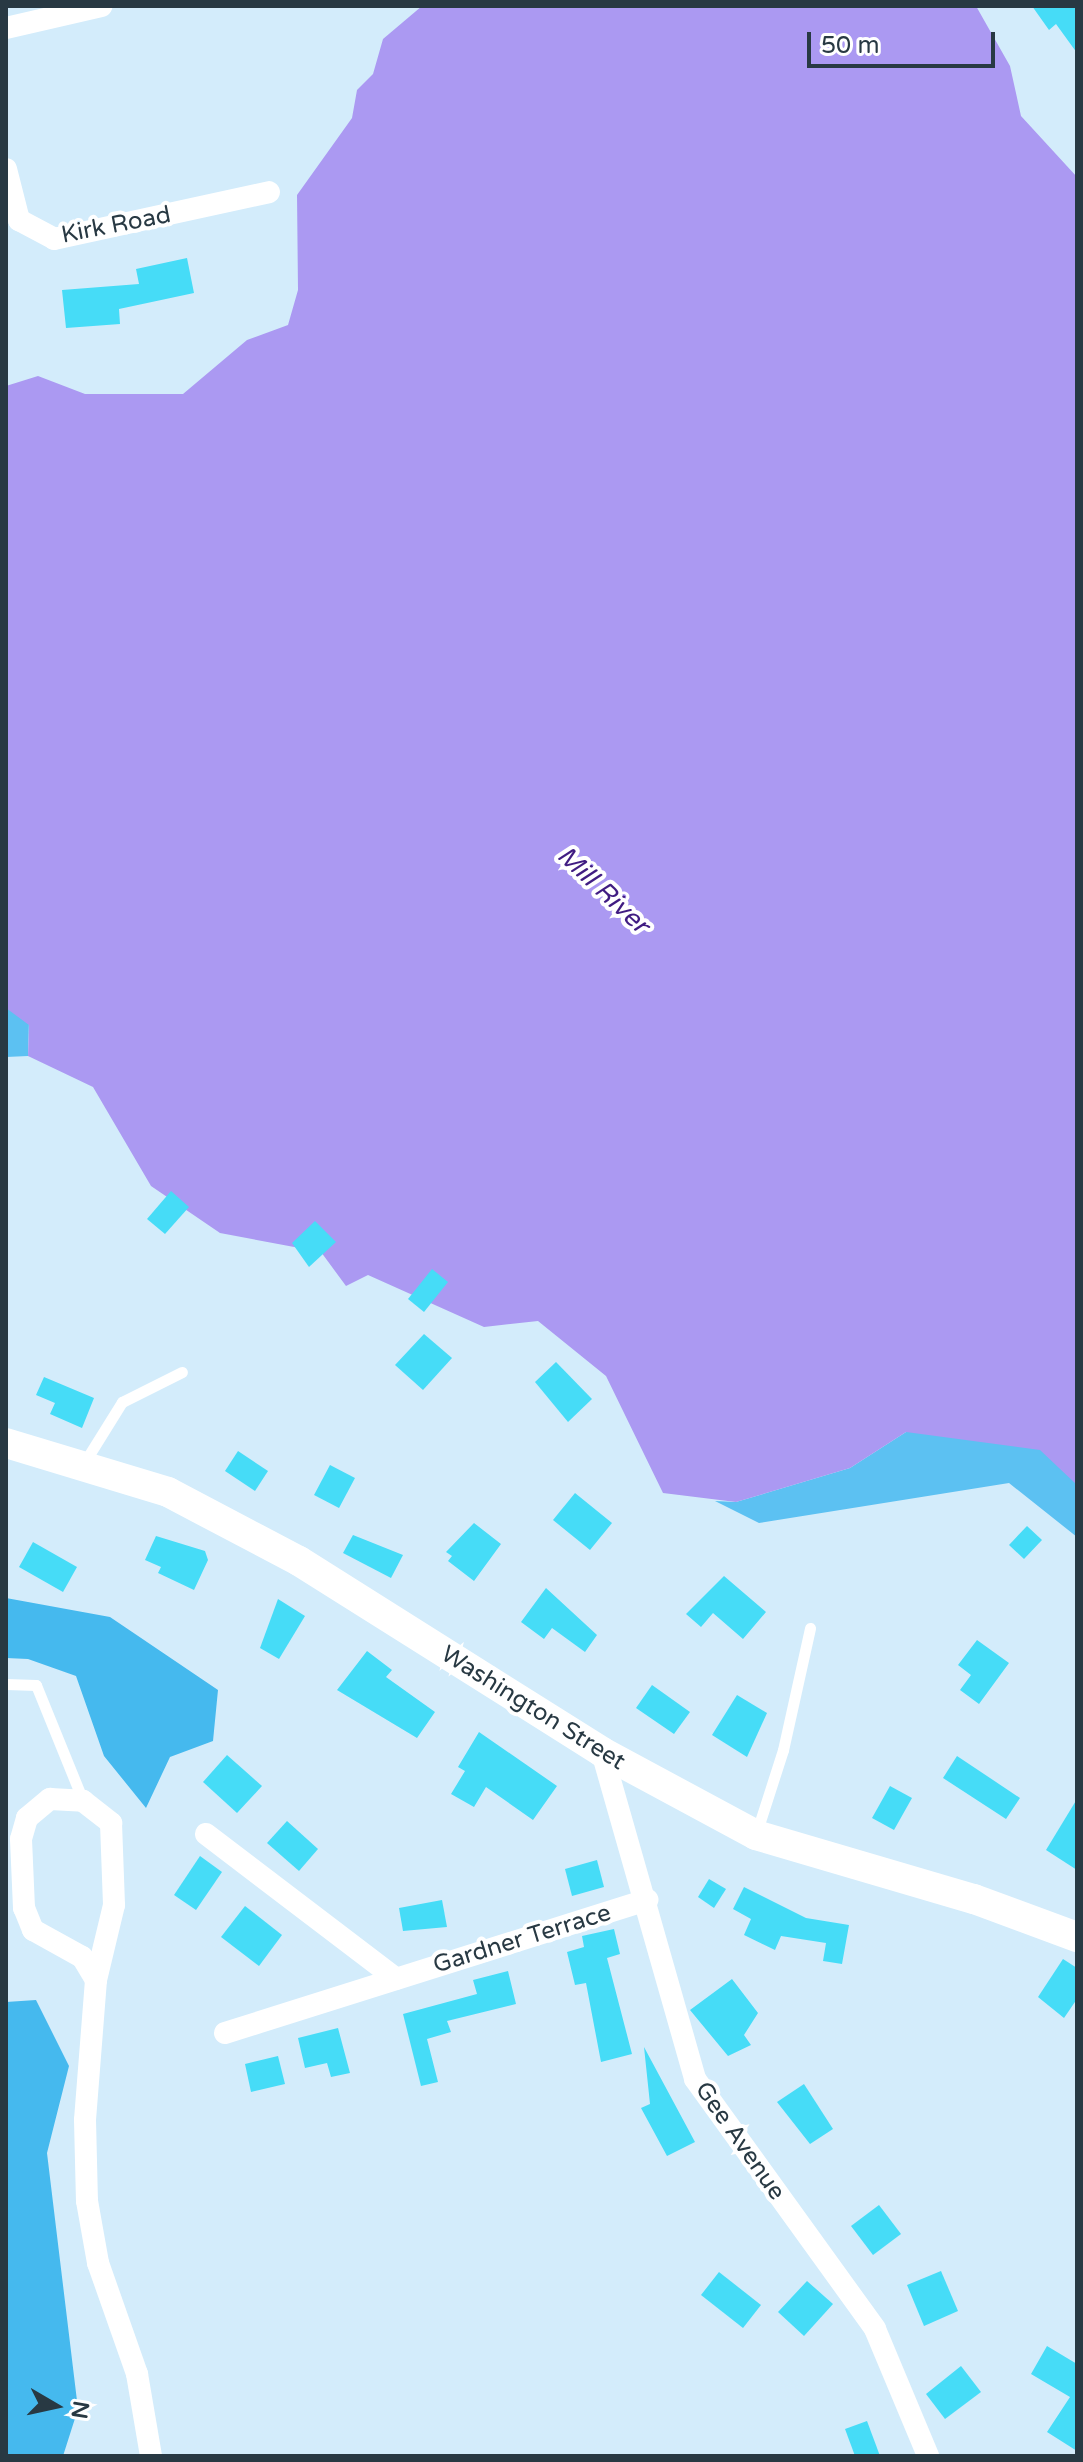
<!DOCTYPE html>
<style>
body{margin:0}
#map{position:relative;width:1083px;height:2462px;overflow:hidden;background:#d3ecfb;font-family:"Varela Round",sans-serif}
div>[style]{position:absolute}
[style*='--x']{left:calc(var(--x)*1px);top:calc(var(--y)*1px);width:calc(var(--w)*1px);rotate:calc(var(--a)*1deg)}
.green>*{inset:0;background:#5cc1f2}
.forest>*{inset:0;background:#45b9ee}
.water>*{inset:0;background:#ab99f2}
.building>*{inset:0;background:#46dcf7}
.lane>*{height:11px;margin:-5.5px;padding:0 5.5px;transform-origin:5.5px;border-radius:5.5px;background:#fff}
.street>*{height:22px;margin:-11px;padding:0 11px;transform-origin:11px;border-radius:11px;background:#fff}
.secondary>*{height:30px;margin:-15px;padding:0 15px;transform-origin:15px;border-radius:15px;background:#fff}
span{translate:-50% -50%;white-space:nowrap;text-align:center;line-height:1.15;-webkit-text-stroke:8px #fff;paint-order:stroke}
.street-label{font-size:24px;color:#283943}
.water-label{font-size:26px;color:#401c82;font-style:italic}
.frame{position:absolute;inset:0;border:8px solid #283943;pointer-events:none}
.north{position:absolute;left:16px;top:2366px;width:80px;height:80px;-webkit-text-stroke:6px #fff;paint-order:stroke;rotate:99deg;font-size:22px;font-weight:700;line-height:32px;text-align:center;color:#283943}
.north::after{content:'';display:block;margin:auto;width:28px;height:36px;background:#283943;clip-path:polygon(50% 0,100% 100%,50% 72%,0 100%)}
.scale{position:absolute;left:807px;top:32px;width:188px;height:36px;box-sizing:border-box;border:4px solid #283943;border-top:0;padding-left:10px;font-size:24px;line-height:28px;white-space:nowrap;color:#283943;-webkit-text-stroke:6px #fff;paint-order:stroke}
</style>
<div id="map">
<div class="green">
<div style="clip-path:polygon(6px 980px,29px 1021px,28px 1056px,6px 1057px)"></div>
<div style="clip-path:polygon(1002px 1413px,1077px 1476px,1077px 1537px,1009px 1483px,759px 1523px,715px 1501px,736px 1502px,850px 1468px,920px 1423px)"></div>
</div>
<div class="forest">
<div style="clip-path:polygon(6px 1598px,110px 1617px,218px 1690px,213px 1741px,170px 1757px,146px 1808px,104px 1756px,76px 1676px,28px 1659px,6px 1658px)"></div>
<div style="clip-path:polygon(36px 2000px,69px 2066px,47px 2153px,78px 2409px,63px 2456px,6px 2456px,6px 2002px)"></div>
</div>
<div class="water">
<div style="clip-path:polygon(422px 6px,976px 6px,1010px 66px,1021px 116px,1077px 177px,1077px 1485px,1040px 1450px,906px 1432px,850px 1468px,736px 1502px,663px 1493px,606px 1376px,538px 1321px,484px 1327px,368px 1275px,346px 1286px,321px 1252px,220px 1233px,151px 1186px,93px 1087px,28px 1056px,29px 1025px,6px 1008px,6px 386px,38px 376px,85px 394px,183px 394px,247px 340px,288px 325px,298px 290px,297px 195px,352px 118px,357px 90px,373px 74px,383px 39px)"></div>
</div>
<div class="building">
<div style="clip-path:polygon(1032px 6px,1077px 6px,1077px 53px,1056px 24px,1049px 30px)"></div>
<div style="clip-path:polygon(187px 258px,194px 293px,119px 309px,120px 324px,66px 328px,62px 290px,139px 284px,136px 269px)"></div>
<div style="clip-path:polygon(171px 1191px,189px 1207px,165px 1234px,147px 1219px)"></div>
<div style="clip-path:polygon(315px 1221px,336px 1242px,309px 1267px,292px 1243px)"></div>
<div style="clip-path:polygon(432px 1269px,448px 1282px,424px 1312px,408px 1299px)"></div>
<div style="clip-path:polygon(424px 1334px,452px 1358px,423px 1390px,395px 1365px)"></div>
<div style="clip-path:polygon(556px 1362px,592px 1399px,568px 1422px,535px 1382px)"></div>
<div style="clip-path:polygon(44px 1377px,94px 1398px,82px 1428px,50px 1414px,55px 1403px,36px 1395px)"></div>
<div style="clip-path:polygon(238px 1451px,268px 1471px,255px 1491px,225px 1471px)"></div>
<div style="clip-path:polygon(330px 1465px,355px 1478px,339px 1508px,314px 1495px)"></div>
<div style="clip-path:polygon(575px 1493px,612px 1523px,590px 1550px,553px 1520px)"></div>
<div style="clip-path:polygon(474px 1523px,501px 1544px,474px 1581px,448px 1561px,452px 1556px,446px 1552px)"></div>
<div style="clip-path:polygon(1027px 1526px,1042px 1540px,1024px 1559px,1009px 1545px)"></div>
<div style="clip-path:polygon(353px 1535px,403px 1555px,391px 1578px,343px 1553px)"></div>
<div style="clip-path:polygon(156px 1536px,205px 1551px,208px 1560px,194px 1590px,158px 1573px,161px 1567px,145px 1560px)"></div>
<div style="clip-path:polygon(33px 1542px,77px 1567px,63px 1592px,19px 1567px)"></div>
<div style="clip-path:polygon(724px 1576px,766px 1612px,743px 1639px,713px 1613px,701px 1627px,686px 1614px)"></div>
<div style="clip-path:polygon(546px 1588px,597px 1635px,585px 1652px,552px 1628px,544px 1639px,521px 1622px)"></div>
<div style="clip-path:polygon(278px 1599px,305px 1616px,279px 1659px,260px 1648px)"></div>
<div style="clip-path:polygon(977px 1640px,1009px 1663px,979px 1704px,960px 1690px,971px 1675px,958px 1665px)"></div>
<div style="clip-path:polygon(367px 1651px,392px 1670px,386px 1677px,435px 1712px,417px 1738px,337px 1690px)"></div>
<div style="clip-path:polygon(652px 1685px,690px 1712px,674px 1734px,636px 1708px)"></div>
<div style="clip-path:polygon(737px 1695px,767px 1713px,747px 1757px,712px 1735px)"></div>
<div style="clip-path:polygon(479px 1732px,557px 1786px,533px 1820px,486px 1787px,474px 1807px,451px 1794px,465px 1771px,458px 1767px)"></div>
<div style="clip-path:polygon(227px 1755px,262px 1786px,237px 1813px,203px 1782px)"></div>
<div style="clip-path:polygon(957px 1756px,1020px 1798px,1006px 1819px,943px 1778px)"></div>
<div style="clip-path:polygon(890px 1786px,912px 1798px,894px 1830px,872px 1818px)"></div>
<div style="clip-path:polygon(1077px 1799px,1077px 1870px,1046px 1850px)"></div>
<div style="clip-path:polygon(287px 1821px,318px 1849px,299px 1871px,267px 1843px)"></div>
<div style="clip-path:polygon(200px 1856px,222px 1872px,196px 1910px,174px 1895px)"></div>
<div style="clip-path:polygon(597px 1860px,604px 1887px,572px 1896px,565px 1869px)"></div>
<div style="clip-path:polygon(709px 1879px,726px 1889px,714px 1908px,698px 1897px)"></div>
<div style="clip-path:polygon(744px 1887px,806px 1918px,849px 1925px,842px 1964px,823px 1961px,826px 1943px,781px 1936px,775px 1950px,744px 1935px,751px 1919px,733px 1909px)"></div>
<div style="clip-path:polygon(442px 1900px,447px 1927px,403px 1931px,399px 1908px)"></div>
<div style="clip-path:polygon(245px 1906px,282px 1935px,259px 1966px,221px 1937px)"></div>
<div style="clip-path:polygon(614px 1929px,620px 1954px,607px 1958px,632px 2054px,601px 2062px,586px 1983px,575px 1985px,567px 1952px,584px 1947px,582px 1936px)"></div>
<div style="clip-path:polygon(1063px 1959px,1077px 1968px,1077px 1999px,1064px 2018px,1038px 1997px)"></div>
<div style="clip-path:polygon(508px 1971px,516px 2004px,447px 2021px,451px 2032px,427px 2039px,438px 2082px,421px 2086px,403px 2014px,477px 1994px,473px 1980px)"></div>
<div style="clip-path:polygon(732px 1979px,758px 2013px,744px 2035px,751px 2045px,728px 2056px,690px 2010px)"></div>
<div style="clip-path:polygon(338px 2028px,350px 2073px,331px 2077px,327px 2063px,305px 2068px,298px 2038px)"></div>
<div style="clip-path:polygon(644px 2047px,695px 2142px,667px 2156px,641px 2108px,650px 2104px)"></div>
<div style="clip-path:polygon(278px 2056px,285px 2084px,251px 2092px,245px 2064px)"></div>
<div style="clip-path:polygon(804px 2084px,833px 2129px,810px 2144px,777px 2102px)"></div>
<div style="clip-path:polygon(879px 2205px,901px 2234px,873px 2255px,851px 2226px)"></div>
<div style="clip-path:polygon(941px 2271px,958px 2311px,924px 2326px,907px 2285px)"></div>
<div style="clip-path:polygon(719px 2272px,761px 2305px,743px 2328px,701px 2295px)"></div>
<div style="clip-path:polygon(807px 2281px,833px 2304px,804px 2336px,778px 2312px)"></div>
<div style="clip-path:polygon(1047px 2346px,1077px 2364px,1077px 2451px,1047px 2432px,1070px 2397px,1031px 2374px)"></div>
<div style="clip-path:polygon(961px 2366px,981px 2392px,945px 2419px,926px 2394px)"></div>
<div style="clip-path:polygon(867px 2421px,880px 2456px,855px 2456px,845px 2429px)"></div>
</div>
<div class="lane">
<div style="--x:84;--y:1463;--w:72;--a:-58.1"></div>
<div style="--x:122;--y:1402;--w:67;--a:-26.6"></div>
<div style="--x:6;--y:1684;--w:30;--a:2"></div>
<div style="--x:36;--y:1685;--w:125;--a:67.9"></div>
<div style="--x:756;--y:1834;--w:88;--a:-72.2"></div>
<div style="--x:783;--y:1750;--w:125;--a:-77.5"></div>
</div>
<div class="street">
<div style="--x:6;--y:28;--w:98;--a:-13"></div>
<div style="--x:6;--y:169;--w:53;--a:75.7"></div>
<div style="--x:19;--y:220;--w:40;--a:28"></div>
<div style="--x:54;--y:239;--w:220;--a:-12.3"></div>
<div style="--x:602;--y:1752;--w:340;--a:74.1"></div>
<div style="--x:695;--y:2079;--w:308;--a:54.2"></div>
<div style="--x:875;--y:2329;--w:138;--a:67.3"></div>
<div style="--x:206;--y:1834;--w:239;--a:37.3"></div>
<div style="--x:96;--y:1980;--w:27;--a:-121"></div>
<div style="--x:82;--y:1957;--w:56;--a:-151.1"></div>
<div style="--x:33;--y:1930;--w:24;--a:-112"></div>
<div style="--x:24;--y:1908;--w:69;--a:-92.5"></div>
<div style="--x:21;--y:1839;--w:22;--a:-74"></div>
<div style="--x:27;--y:1818;--w:30;--a:-40"></div>
<div style="--x:50;--y:1799;--w:33;--a:3"></div>
<div style="--x:83;--y:1801;--w:36;--a:38"></div>
<div style="--x:111;--y:1823;--w:82;--a:87.9"></div>
<div style="--x:114;--y:1905;--w:77;--a:103.5"></div>
<div style="--x:96;--y:1980;--w:140;--a:94.5"></div>
<div style="--x:85;--y:2120;--w:81;--a:88.6"></div>
<div style="--x:87;--y:2201;--w:63;--a:79.9"></div>
<div style="--x:98;--y:2263;--w:118;--a:70.6"></div>
<div style="--x:137;--y:2374;--w:83;--a:80.3"></div>
<div style="--x:225;--y:2033;--w:443;--a:-17.5"></div>
</div>
<div class="secondary">
<div style="--x:6;--y:1443;--w:169;--a:16.8"></div>
<div style="--x:168;--y:1492;--w:148;--a:27.8"></div>
<div style="--x:299;--y:1561;--w:358;--a:32.2"></div>
<div style="--x:602;--y:1752;--w:175;--a:28.3"></div>
<div style="--x:756;--y:1835;--w:227;--a:16.4"></div>
<div style="--x:974;--y:1899;--w:110;--a:20.3"></div>
</div>
<div class="street-label">
<span style="left:116px;top:225px;rotate:-11deg">Kirk Road</span>
<span style="left:533px;top:1708px;rotate:32deg">Washington Street</span>
<span style="left:522px;top:1939px;rotate:-17deg">Gardner Terrace</span>
<span style="left:740px;top:2141px;rotate:55deg">Gee Avenue</span>
</div>
<div class="water-label">
<span style="left:603px;top:890px;rotate:43deg">Mill River</span>
</div>
<div class="frame"></div>
<div class="north">N</div>
<div class="scale">50 m</div>
</div>
